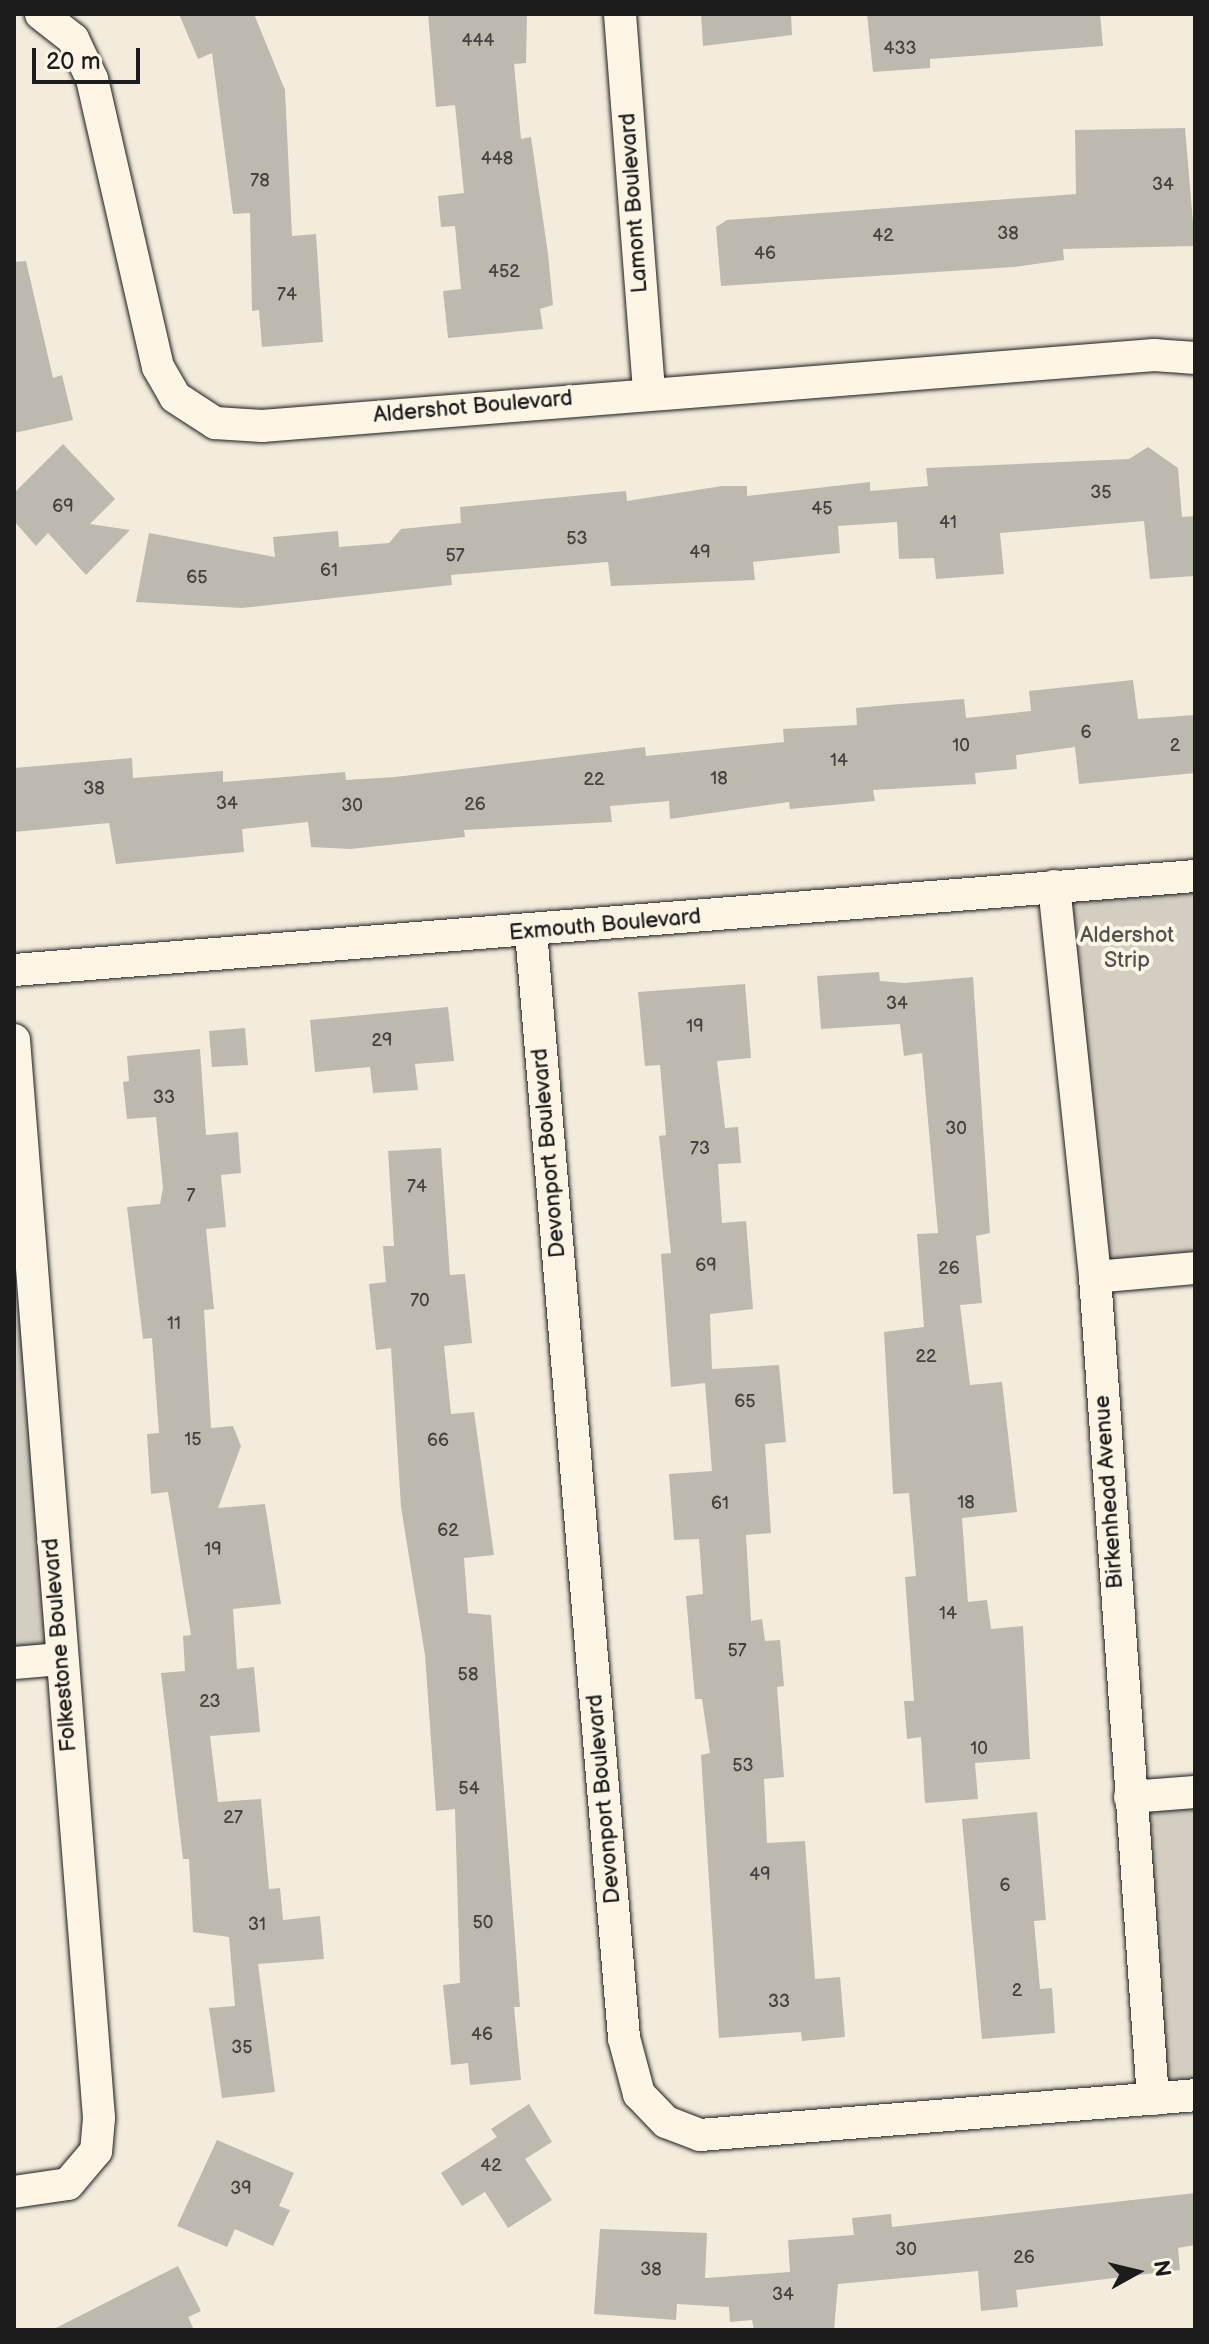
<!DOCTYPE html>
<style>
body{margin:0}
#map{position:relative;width:1209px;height:2344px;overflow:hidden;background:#f3ecdd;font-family:"Balsamiq Sans",sans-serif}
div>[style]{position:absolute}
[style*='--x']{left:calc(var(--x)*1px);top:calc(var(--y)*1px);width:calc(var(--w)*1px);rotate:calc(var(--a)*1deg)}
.green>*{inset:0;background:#d3cec1}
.building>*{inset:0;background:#beb9ae}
.roads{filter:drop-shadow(0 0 2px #1c1c1c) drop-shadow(0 0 2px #1c1c1c)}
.street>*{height:32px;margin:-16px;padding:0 16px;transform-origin:16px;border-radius:16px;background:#fcf5e5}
span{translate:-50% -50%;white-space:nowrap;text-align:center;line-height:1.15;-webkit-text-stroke:8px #fcf5e5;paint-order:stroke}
.number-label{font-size:18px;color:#444340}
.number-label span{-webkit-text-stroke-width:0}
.street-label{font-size:22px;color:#1c1c1c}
.park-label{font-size:22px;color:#53514e}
.frame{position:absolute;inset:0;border:16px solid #1c1c1c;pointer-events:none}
.north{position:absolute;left:1097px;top:2232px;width:80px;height:80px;-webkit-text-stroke:6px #fcf5e5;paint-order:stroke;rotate:82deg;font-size:22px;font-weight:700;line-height:32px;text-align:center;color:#1c1c1c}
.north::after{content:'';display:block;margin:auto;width:28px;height:36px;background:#1c1c1c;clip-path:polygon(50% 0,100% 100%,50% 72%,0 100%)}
.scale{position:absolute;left:32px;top:48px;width:108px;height:36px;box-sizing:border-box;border:4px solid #1c1c1c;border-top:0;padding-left:10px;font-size:24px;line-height:28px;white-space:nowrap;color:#1c1c1c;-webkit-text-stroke:6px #fcf5e5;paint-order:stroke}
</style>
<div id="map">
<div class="green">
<div style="clip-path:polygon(1195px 876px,1195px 1268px,1095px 1277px,1054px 886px)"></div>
<div style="clip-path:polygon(14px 1040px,61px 1659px,14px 1663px)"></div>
<div style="clip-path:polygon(1195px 1792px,1195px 2095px,1153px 2099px,1130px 1797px)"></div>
</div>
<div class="building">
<div style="clip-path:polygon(179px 14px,254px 14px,285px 90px,292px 236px,316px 234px,323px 342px,262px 347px,259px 310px,252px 311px,250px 213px,233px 214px,212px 53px,198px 59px)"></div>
<div style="clip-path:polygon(428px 14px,527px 14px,526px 63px,514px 64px,521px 139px,531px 137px,548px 254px,553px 305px,540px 309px,543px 329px,448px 338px,443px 291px,461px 289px,455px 226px,441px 227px,438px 196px,464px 193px,455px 105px,436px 107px)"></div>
<div style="clip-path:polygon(701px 14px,791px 14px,792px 35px,703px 46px)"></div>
<div style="clip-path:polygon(867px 14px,1100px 14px,1103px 46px,930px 59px,930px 68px,873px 72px)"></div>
<div style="clip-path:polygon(1185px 128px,1195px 246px,1063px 249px,1064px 260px,1014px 267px,721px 286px,716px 227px,727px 220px,1076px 194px,1075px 130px)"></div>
<div style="clip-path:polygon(26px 261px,53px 378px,62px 375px,73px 420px,14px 433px,14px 262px)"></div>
<div style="clip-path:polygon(63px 444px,115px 499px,90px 524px,130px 530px,86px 575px,48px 533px,36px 546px,14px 521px,14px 493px)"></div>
<div style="clip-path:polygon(1148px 447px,1178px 468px,1182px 517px,1195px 516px,1195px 576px,1150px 579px,1144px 521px,1000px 533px,1004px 574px,936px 579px,934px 558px,899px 559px,897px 522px,838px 526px,840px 553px,753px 562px,755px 580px,611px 586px,608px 562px,451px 575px,452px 585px,242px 608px,136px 602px,149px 533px,275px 557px,273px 537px,338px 531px,339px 547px,389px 543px,401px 529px,461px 523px,460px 507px,626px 491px,627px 501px,722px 486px,747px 486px,747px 496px,870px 482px,870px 491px,928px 486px,926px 468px,1129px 459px)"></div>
<div style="clip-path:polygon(1133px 680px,1138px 719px,1195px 715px,1195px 773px,1079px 784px,1075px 747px,1016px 755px,1017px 769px,975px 773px,976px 784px,873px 790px,875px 801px,790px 809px,789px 802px,670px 819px,669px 801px,610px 806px,612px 822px,464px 830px,465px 837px,350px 849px,311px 847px,308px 822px,242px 829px,244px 852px,116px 864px,109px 823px,14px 832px,14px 768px,132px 758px,133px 778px,223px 771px,223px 782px,345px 772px,346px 780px,395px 777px,645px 747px,646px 756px,784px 742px,783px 729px,857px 725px,856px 708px,888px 705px,964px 699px,966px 718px,1031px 711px,1029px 691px)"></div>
<div style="clip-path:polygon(879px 972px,880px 981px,904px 983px,973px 977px,990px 1233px,976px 1236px,982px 1303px,960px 1305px,970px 1385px,1002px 1382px,1017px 1512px,962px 1518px,968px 1602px,987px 1600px,991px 1629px,1023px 1626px,1030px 1759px,975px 1763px,978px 1799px,925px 1803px,921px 1737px,907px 1739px,904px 1701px,914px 1701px,905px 1577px,916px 1576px,909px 1493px,893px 1494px,884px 1332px,924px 1327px,917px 1234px,938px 1233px,922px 1053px,904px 1056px,900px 1024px,821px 1029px,817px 976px)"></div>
<div style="clip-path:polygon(745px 984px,751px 1058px,717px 1061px,725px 1128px,738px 1127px,741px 1163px,718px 1164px,722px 1223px,746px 1221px,753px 1309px,710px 1314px,712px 1369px,779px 1365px,786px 1442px,765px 1444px,771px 1533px,746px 1535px,751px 1621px,762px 1619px,765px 1641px,780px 1640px,784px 1686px,777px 1687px,784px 1777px,764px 1779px,767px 1843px,805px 1841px,815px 1979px,840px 1977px,845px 2037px,802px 2041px,801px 2032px,719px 2038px,701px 1755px,710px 1753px,702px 1699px,695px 1699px,686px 1596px,703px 1594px,699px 1539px,674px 1540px,669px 1474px,712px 1471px,705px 1383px,671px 1387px,661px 1254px,671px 1253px,659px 1136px,666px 1135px,660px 1065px,645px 1066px,638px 992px)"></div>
<div style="clip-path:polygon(448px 1007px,454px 1061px,415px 1064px,418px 1090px,373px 1093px,370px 1067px,315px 1072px,310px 1020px)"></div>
<div style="clip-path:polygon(245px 1028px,248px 1065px,212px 1067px,209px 1031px)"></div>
<div style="clip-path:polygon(200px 1049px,206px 1135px,238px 1132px,241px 1173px,221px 1175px,226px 1227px,206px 1229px,214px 1309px,204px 1310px,211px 1428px,233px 1426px,241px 1446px,218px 1508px,265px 1504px,281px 1604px,233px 1609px,237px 1669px,254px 1667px,260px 1732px,210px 1736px,218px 1802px,261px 1799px,269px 1889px,280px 1888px,283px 1920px,320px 1916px,324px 1959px,258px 1964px,275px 2092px,222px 2098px,209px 2008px,235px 2006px,229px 1937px,193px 1932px,189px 1859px,183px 1859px,161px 1673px,185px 1671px,183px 1636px,191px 1635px,168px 1492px,151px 1494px,147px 1434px,159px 1433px,152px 1338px,143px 1339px,127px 1207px,160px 1204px,163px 1188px,156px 1117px,127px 1119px,123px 1082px,129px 1081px,127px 1056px)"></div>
<div style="clip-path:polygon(441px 1148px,450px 1275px,465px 1274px,472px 1343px,444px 1346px,451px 1414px,474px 1412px,494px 1555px,464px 1558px,468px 1613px,491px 1615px,520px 2007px,514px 2007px,521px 2080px,470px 2085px,468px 2063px,451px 2065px,443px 1985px,460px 1983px,455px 1809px,436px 1811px,425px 1655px,401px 1507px,391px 1348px,376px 1350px,369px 1284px,386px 1282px,383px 1246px,394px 1246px,388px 1151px)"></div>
<div style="clip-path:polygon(1037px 1812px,1046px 1920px,1034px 1921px,1040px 1989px,1052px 1988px,1055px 2033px,982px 2039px,962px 1819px)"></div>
<div style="clip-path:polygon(529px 2104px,552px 2142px,525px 2159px,552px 2200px,508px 2228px,485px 2192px,462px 2206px,441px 2173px,497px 2137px,491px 2129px)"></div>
<div style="clip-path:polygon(217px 2140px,294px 2173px,279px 2206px,290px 2210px,273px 2246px,235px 2229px,227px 2247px,177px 2226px)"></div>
<div style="clip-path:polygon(1195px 2193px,1195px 2245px,1178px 2248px,1180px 2270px,1016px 2290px,1018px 2307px,981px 2311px,978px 2271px,838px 2284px,834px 2330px,754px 2330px,752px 2320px,730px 2322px,729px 2307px,677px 2304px,676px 2320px,594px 2314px,600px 2229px,707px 2233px,705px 2278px,790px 2272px,788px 2240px,854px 2235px,852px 2218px,891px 2214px,892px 2227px)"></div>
<div style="clip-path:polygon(178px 2266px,201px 2311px,188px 2317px,194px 2330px,52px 2330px)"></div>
</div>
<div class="roads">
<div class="street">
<div style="--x:41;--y:14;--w:41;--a:38"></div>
<div style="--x:73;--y:39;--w:44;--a:64.6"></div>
<div style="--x:92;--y:79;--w:295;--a:77.1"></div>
<div style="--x:158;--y:367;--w:34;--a:60"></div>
<div style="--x:175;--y:397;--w:48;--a:33"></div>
<div style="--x:215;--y:423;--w:47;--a:3.7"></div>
<div style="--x:262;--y:426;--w:895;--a:-4.55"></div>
<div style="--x:1154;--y:355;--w:41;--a:4.2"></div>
<div style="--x:620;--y:14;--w:379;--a:85.6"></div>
<div style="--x:1054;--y:886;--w:393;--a:84"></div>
<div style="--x:1095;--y:1277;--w:824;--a:85.96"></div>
<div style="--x:531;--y:932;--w:1110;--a:85.19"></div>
<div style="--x:624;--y:2038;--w:58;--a:75"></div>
<div style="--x:639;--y:2094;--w:39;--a:46"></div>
<div style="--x:666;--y:2122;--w:36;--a:21"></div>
<div style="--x:700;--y:2135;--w:497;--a:-4.6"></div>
<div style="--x:14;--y:970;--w:1185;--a:-4.55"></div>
<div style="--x:14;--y:1040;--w:1081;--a:85.49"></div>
<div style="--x:99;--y:2118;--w:33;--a:95"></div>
<div style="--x:96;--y:2151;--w:43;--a:130.3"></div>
<div style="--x:68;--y:2184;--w:55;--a:171.6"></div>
<div style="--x:1095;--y:1277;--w:100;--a:-5.1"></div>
<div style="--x:14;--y:1663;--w:47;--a:-4.9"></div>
<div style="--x:1130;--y:1797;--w:65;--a:-4.4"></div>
</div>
</div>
<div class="number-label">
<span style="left:478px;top:41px">444</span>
<span style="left:900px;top:49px">433</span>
<span style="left:497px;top:159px">448</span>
<span style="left:260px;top:181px">78</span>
<span style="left:1163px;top:185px">34</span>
<span style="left:1008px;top:234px">38</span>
<span style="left:883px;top:236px">42</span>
<span style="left:765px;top:254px">46</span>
<span style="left:504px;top:272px">452</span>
<span style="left:287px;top:295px">74</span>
<span style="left:1101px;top:493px">35</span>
<span style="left:63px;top:507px">69</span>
<span style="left:822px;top:509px">45</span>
<span style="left:948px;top:523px">41</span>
<span style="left:577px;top:539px">53</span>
<span style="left:700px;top:553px">49</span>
<span style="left:455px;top:556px">57</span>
<span style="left:329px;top:571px">61</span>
<span style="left:197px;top:578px">65</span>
<span style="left:1086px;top:733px">6</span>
<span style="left:961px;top:746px">10</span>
<span style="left:1175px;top:746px">2</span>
<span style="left:839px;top:761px">14</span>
<span style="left:719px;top:779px">18</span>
<span style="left:594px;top:780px">22</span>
<span style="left:94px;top:789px">38</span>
<span style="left:227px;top:804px">34</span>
<span style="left:475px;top:805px">26</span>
<span style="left:352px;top:806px">30</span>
<span style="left:897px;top:1004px">34</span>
<span style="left:695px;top:1027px">19</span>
<span style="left:382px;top:1041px">29</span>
<span style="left:164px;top:1098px">33</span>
<span style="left:956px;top:1129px">30</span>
<span style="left:700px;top:1149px">73</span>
<span style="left:417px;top:1187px">74</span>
<span style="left:191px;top:1196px">7</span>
<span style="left:706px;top:1266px">69</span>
<span style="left:949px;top:1269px">26</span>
<span style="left:420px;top:1301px">70</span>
<span style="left:174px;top:1324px">11</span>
<span style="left:926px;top:1357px">22</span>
<span style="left:745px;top:1402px">65</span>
<span style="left:193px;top:1440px">15</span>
<span style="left:438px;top:1441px">66</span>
<span style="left:966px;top:1503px">18</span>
<span style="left:720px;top:1504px">61</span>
<span style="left:448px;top:1531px">62</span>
<span style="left:213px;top:1550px">19</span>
<span style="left:948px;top:1614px">14</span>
<span style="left:737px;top:1651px">57</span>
<span style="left:468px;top:1675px">58</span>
<span style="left:210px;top:1702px">23</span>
<span style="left:979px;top:1749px">10</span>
<span style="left:743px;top:1766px">53</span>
<span style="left:469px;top:1789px">54</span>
<span style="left:233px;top:1818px">27</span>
<span style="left:760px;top:1875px">49</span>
<span style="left:1005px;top:1886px">6</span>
<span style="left:483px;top:1923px">50</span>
<span style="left:257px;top:1925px">31</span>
<span style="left:1017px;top:1991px">2</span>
<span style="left:779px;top:2002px">33</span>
<span style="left:482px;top:2035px">46</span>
<span style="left:242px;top:2048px">35</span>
<span style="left:491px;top:2166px">42</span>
<span style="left:241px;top:2189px">39</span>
<span style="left:906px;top:2250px">30</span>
<span style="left:1024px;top:2258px">26</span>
<span style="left:651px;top:2270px">38</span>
<span style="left:783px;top:2295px">34</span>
</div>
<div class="street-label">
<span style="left:634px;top:203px;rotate:-94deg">Lamont Boulevard</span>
<span style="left:473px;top:407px;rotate:-5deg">Aldershot Boulevard</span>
<span style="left:605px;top:925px;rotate:-5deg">Exmouth Boulevard</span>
<span style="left:549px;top:1153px;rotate:-95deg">Devonport Boulevard</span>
<span style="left:1109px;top:1492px;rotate:-94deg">Birkenhead Avenue</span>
<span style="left:60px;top:1645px;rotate:-95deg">Folkestone Boulevard</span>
<span style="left:604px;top:1799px;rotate:-95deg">Devonport Boulevard</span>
</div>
<div class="park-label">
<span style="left:1127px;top:948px">Aldershot<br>Strip</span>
</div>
<div class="frame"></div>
<div class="north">N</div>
<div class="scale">20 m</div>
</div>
